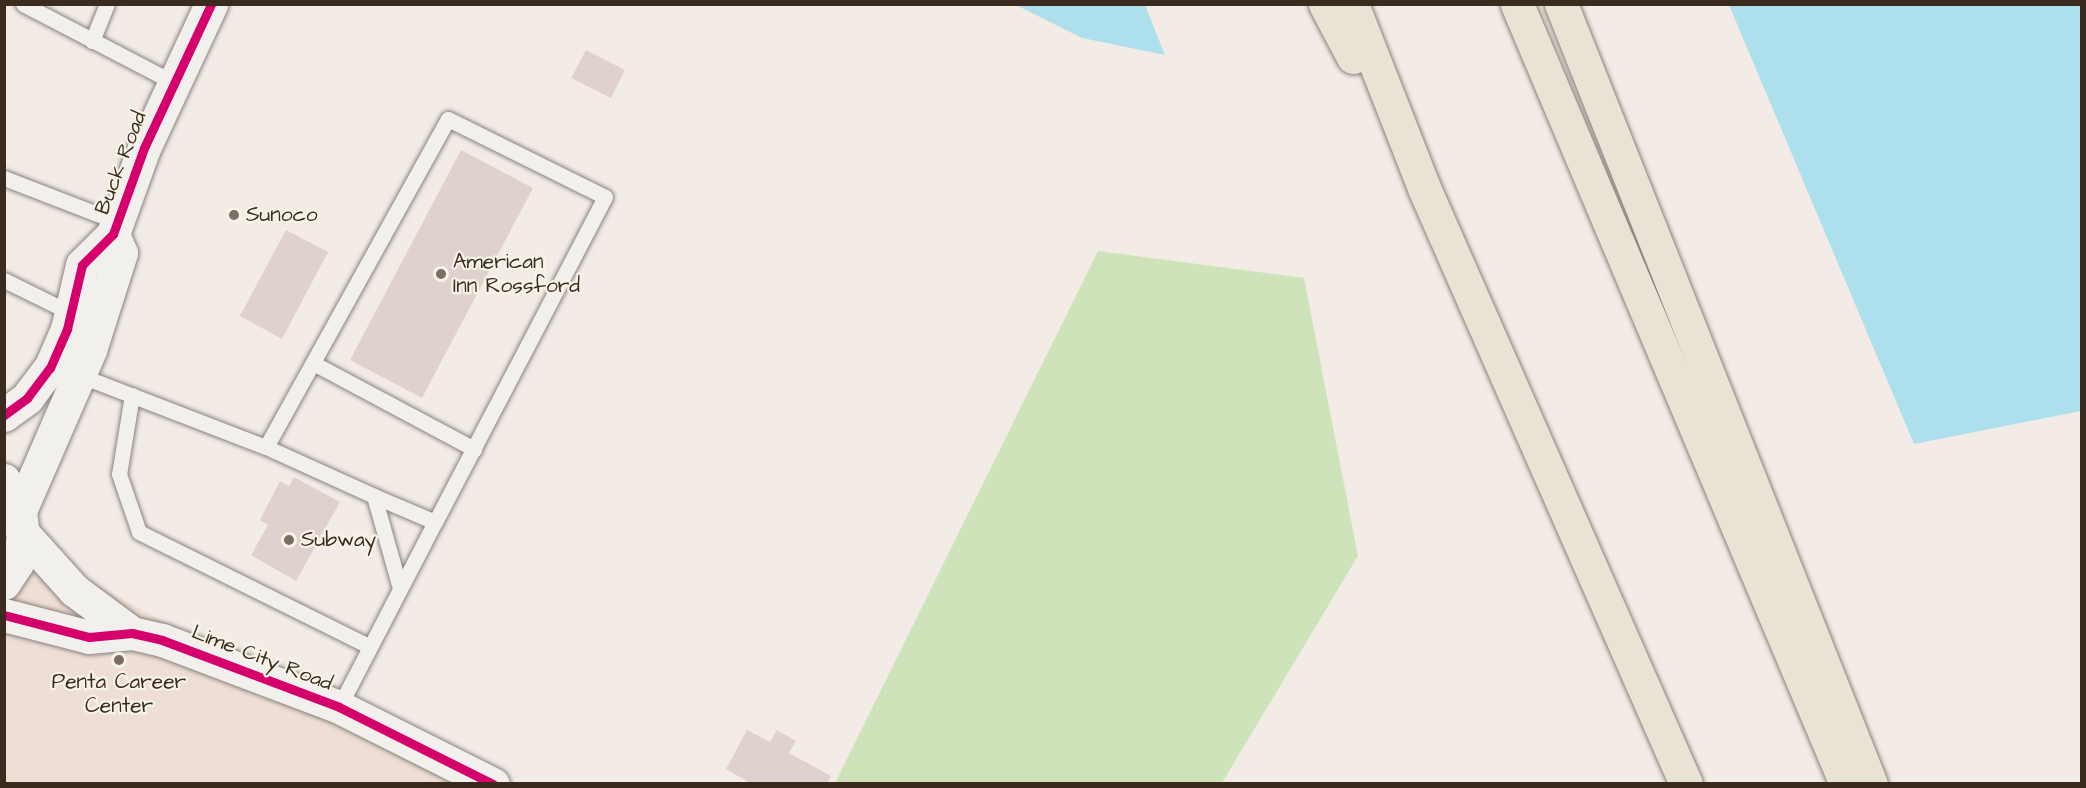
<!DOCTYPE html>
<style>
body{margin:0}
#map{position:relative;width:2086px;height:788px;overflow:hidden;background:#f3ece6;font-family:"Architects Daughter",sans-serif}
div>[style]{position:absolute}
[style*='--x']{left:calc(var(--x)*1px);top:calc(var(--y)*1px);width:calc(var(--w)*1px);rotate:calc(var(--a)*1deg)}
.built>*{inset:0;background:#efded6}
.green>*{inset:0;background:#cfe3bb}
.water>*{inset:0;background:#ade0ec}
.building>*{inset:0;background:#dfd2ce}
.roads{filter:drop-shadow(0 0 2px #89827d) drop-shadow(0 0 2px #89827d)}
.service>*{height:15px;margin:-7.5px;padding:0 7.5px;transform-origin:7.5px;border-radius:7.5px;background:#f2f0ec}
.tertiary>*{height:33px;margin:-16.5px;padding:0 16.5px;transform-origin:16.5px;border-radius:16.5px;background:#f2f0ec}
.motorway>*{height:33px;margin:-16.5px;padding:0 16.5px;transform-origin:16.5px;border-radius:16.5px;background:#e8e3d4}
.cycleway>*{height:9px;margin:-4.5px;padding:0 4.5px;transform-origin:4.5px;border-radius:4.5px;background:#d6006c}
.dots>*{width:16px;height:16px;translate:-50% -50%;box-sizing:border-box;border:3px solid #f7f3e8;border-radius:50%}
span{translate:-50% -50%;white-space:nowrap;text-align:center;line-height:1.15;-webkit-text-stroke:4.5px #f7f3e8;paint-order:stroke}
.street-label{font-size:21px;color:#3b2a1e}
.poi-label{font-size:21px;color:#3b2a1e}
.left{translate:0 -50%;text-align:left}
.frame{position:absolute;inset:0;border:6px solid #3b2a1e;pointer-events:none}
</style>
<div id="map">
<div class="built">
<div style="clip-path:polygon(5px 536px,463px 783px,5px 783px)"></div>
</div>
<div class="green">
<div style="clip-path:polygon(1098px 251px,1304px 278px,1358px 556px,1222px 783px,835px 783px)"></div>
</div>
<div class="water">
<div style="clip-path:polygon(1016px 5px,1145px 5px,1165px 55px,1082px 38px)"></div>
<div style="clip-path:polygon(1729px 5px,2081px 5px,2081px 411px,1914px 444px)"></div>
</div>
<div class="building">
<div style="clip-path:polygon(586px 50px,625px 70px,611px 98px,571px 78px)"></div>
<div style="clip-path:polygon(461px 150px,533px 188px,422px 398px,350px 360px)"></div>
<div style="clip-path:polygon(286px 230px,328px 252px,282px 339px,240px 316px)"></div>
<div style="clip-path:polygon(294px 477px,340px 502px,296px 581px,251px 555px,268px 525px,260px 520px,280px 481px,289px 486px)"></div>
<div style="clip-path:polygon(747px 730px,770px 742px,777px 730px,796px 741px,789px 753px,831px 776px,827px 784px,752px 784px,726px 769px)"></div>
</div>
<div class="roads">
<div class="service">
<div style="--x:23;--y:4;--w:169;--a:27.5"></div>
<div style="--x:92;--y:41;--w:40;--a:-68"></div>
<div style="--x:4;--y:178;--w:122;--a:21.1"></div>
<div style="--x:4;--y:280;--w:75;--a:26.2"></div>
<div style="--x:313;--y:363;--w:183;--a:28.1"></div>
<div style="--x:79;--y:375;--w:200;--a:21.1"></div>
<div style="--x:266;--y:447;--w:119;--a:24.4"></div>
<div style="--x:374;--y:496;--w:92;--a:74.3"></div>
<div style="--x:132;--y:395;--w:80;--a:99.3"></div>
<div style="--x:119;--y:474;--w:61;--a:71"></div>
<div style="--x:139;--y:532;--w:257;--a:26.4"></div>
<div style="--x:266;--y:447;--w:375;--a:-61"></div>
<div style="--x:448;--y:119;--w:175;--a:26.4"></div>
<div style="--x:605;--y:197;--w:367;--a:117.6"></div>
<div style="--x:339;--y:707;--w:208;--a:-62.6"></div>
<div style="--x:435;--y:522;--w:66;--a:-156.9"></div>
</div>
<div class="tertiary">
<div style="--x:4;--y:415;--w:29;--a:-36"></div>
<div style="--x:27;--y:398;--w:38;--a:-53"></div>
<div style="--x:50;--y:368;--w:43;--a:-66.4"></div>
<div style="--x:67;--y:329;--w:66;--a:-76.8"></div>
<div style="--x:82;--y:265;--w:44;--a:-45"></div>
<div style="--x:113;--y:234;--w:91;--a:-70.2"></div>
<div style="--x:144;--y:148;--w:159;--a:-65"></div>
<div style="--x:4;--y:480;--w:35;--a:63"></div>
<div style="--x:20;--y:511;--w:26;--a:83"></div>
<div style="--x:23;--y:537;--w:27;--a:103"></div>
<div style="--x:17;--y:563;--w:24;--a:123"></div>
<div style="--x:20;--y:511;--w:176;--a:-66.5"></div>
<div style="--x:90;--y:350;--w:102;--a:-72.3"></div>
<div style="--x:121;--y:253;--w:21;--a:-113"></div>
<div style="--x:22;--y:532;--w:78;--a:48.1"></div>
<div style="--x:74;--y:590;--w:72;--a:36.6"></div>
<div style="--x:4;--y:615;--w:88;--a:14.5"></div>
<div style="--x:89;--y:637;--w:43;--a:-5.3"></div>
<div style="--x:132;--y:633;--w:31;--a:13"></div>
<div style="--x:162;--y:640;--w:189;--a:20.7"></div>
<div style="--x:339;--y:707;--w:172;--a:26.6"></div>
</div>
<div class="motorway">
<div style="--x:1325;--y:4;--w:60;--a:62.2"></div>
<div style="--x:1352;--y:4;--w:198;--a:68.6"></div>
<div style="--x:1424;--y:188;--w:651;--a:66.27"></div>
<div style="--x:1517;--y:4;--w:847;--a:67.13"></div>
<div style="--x:1561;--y:4;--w:839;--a:68.33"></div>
</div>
</div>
<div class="cycleway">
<div style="--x:4;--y:415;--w:29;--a:-36"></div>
<div style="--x:27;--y:398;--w:38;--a:-53"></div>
<div style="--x:50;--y:368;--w:43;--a:-66.4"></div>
<div style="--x:67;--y:329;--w:66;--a:-76.8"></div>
<div style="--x:82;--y:265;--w:44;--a:-45"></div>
<div style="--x:113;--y:234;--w:91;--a:-70.2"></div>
<div style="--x:144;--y:148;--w:159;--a:-65"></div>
<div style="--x:4;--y:615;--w:88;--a:14.5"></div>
<div style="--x:89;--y:637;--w:43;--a:-5.3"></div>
<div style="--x:132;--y:633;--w:31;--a:13"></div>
<div style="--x:162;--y:640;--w:189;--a:20.7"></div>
<div style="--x:339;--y:707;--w:172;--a:26.6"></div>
</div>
<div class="dots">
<div style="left:234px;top:215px;background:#7b6e64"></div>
<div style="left:441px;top:274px;background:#7b6e64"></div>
<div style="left:289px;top:540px;background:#7b6e64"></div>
<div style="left:119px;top:660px;background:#7b6e64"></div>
</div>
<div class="street-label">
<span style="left:121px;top:163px;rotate:-69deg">Buck Road</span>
<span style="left:262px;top:658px;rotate:21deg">Lime City Road</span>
</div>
<div class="poi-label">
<span class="left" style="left:246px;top:215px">Sunoco</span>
<span class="left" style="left:453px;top:274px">American<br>Inn Rossford</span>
<span class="left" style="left:301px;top:540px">Subway</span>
<span style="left:119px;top:694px">Penta Career<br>Center</span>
</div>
<div class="frame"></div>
</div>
